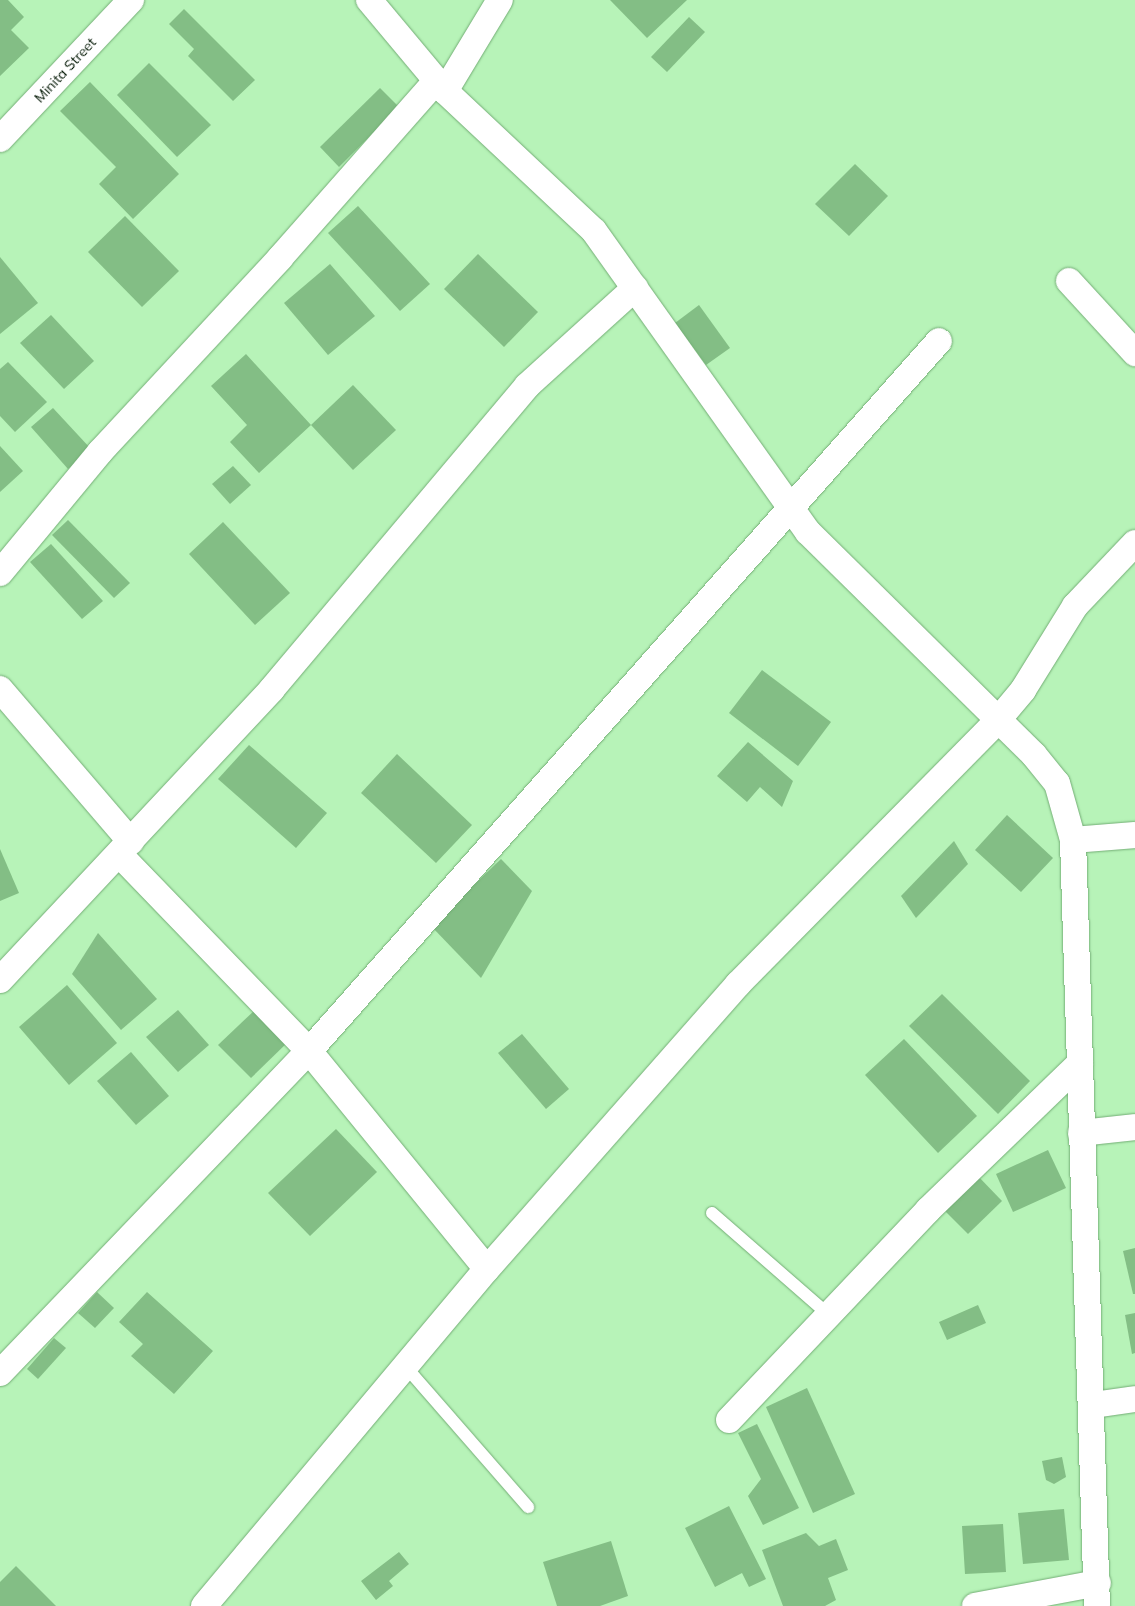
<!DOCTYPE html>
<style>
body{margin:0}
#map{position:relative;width:1135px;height:1606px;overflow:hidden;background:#b7f3b8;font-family:Mulish,sans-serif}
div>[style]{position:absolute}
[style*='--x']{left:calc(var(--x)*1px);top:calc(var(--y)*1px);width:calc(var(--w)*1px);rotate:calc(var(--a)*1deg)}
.building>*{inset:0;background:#83be85}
.roads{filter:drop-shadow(0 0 1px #73ad75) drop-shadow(0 0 1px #73ad75)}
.service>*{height:12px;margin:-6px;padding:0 6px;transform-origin:6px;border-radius:6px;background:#fff}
.minor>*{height:26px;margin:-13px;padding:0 13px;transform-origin:13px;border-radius:13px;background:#fff}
span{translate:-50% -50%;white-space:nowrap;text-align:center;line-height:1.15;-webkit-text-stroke:4.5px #fff;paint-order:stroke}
.street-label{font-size:14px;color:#021703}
</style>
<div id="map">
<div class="building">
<div style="clip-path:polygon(0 0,8px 0,24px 17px,11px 30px,29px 48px,0 76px)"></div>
<div style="clip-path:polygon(610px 0,687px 0,647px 38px)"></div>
<div style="clip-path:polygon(184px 9px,255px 80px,233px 101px,188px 56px,194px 49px,169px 24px)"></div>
<div style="clip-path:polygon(689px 17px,705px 32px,667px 72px,651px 57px)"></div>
<div style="clip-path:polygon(149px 63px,211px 125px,177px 157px,117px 95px)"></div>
<div style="clip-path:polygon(90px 82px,179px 174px,133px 219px,99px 184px,116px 167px,60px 111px)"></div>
<div style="clip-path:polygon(380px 88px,399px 107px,339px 167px,320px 147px)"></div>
<div style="clip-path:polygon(855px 164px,888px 196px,849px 236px,815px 204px)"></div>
<div style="clip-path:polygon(358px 206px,430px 284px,400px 311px,328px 233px)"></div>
<div style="clip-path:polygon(125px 216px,179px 271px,142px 307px,88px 252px)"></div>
<div style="clip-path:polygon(478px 254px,538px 312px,504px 347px,444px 289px)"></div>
<div style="clip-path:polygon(0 257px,38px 303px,0 334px)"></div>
<div style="clip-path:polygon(330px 264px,375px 316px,328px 355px,284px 303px)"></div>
<div style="clip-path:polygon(699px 305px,730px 348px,706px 365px,675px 323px)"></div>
<div style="clip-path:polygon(51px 315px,94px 361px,64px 389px,20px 343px)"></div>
<div style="clip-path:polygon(246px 354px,311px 425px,259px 473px,230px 442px,247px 425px,211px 386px)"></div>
<div style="clip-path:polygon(8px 362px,47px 402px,15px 432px,0 416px,0 369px)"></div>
<div style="clip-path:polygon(353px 385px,396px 430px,353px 470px,311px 425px)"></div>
<div style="clip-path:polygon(53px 408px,91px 449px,68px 469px,31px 427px)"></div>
<div style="clip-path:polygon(0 446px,23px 471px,0 492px)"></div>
<div style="clip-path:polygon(233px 466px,251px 485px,230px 504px,212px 484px)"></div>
<div style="clip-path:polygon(68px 520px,130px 583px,114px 598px,52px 535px)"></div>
<div style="clip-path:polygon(223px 522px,290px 593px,255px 625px,189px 554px)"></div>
<div style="clip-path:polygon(51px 544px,103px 601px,82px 619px,30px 562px)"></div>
<div style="clip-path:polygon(762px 670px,831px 722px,798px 766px,729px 713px)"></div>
<div style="clip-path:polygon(748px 742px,793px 781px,782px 807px,760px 787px,747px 802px,717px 776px)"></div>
<div style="clip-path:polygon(249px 745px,327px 813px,296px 848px,218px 779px)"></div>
<div style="clip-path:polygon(397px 754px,472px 825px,436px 863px,361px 793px)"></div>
<div style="clip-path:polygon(1007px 815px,1053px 858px,1021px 892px,975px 850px)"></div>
<div style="clip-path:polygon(954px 841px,968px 864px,916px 918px,901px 896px)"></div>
<div style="clip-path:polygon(0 849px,19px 893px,0 901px)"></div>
<div style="clip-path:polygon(501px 859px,532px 891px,481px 978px,431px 926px)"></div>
<div style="clip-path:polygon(98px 933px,157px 999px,121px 1030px,72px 974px)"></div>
<div style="clip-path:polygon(67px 985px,117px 1043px,69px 1085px,19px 1027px)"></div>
<div style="clip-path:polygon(942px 994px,1030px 1081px,998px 1114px,909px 1026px)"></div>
<div style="clip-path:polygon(258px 1007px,290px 1040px,251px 1078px,218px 1045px)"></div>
<div style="clip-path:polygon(178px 1010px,209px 1045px,178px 1072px,146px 1037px)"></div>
<div style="clip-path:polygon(522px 1034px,569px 1089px,546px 1109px,498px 1053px)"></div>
<div style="clip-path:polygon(904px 1039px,977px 1116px,938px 1153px,865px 1075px)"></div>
<div style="clip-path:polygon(131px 1052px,169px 1096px,136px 1125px,97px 1081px)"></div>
<div style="clip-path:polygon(336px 1129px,377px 1172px,310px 1236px,268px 1193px)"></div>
<div style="clip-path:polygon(1048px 1150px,1066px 1188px,1013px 1212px,996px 1174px)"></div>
<div style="clip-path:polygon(976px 1174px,1002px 1201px,968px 1234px,941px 1207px)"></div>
<div style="clip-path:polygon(1135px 1248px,1135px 1294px,1133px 1294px,1123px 1251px)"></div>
<div style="clip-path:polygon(97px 1292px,114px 1308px,95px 1328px,78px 1313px)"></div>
<div style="clip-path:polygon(147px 1292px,213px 1351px,174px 1394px,131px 1356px,143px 1344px,119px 1322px)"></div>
<div style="clip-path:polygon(978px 1305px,986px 1323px,947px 1340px,939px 1322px)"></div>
<div style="clip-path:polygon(1135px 1313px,1135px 1353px,1132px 1354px,1125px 1315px)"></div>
<div style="clip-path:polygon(54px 1338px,66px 1348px,38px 1379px,27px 1369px)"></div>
<div style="clip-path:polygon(807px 1388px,855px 1494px,813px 1513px,766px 1407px)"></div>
<div style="clip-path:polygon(757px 1424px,799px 1508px,763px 1525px,748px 1496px,761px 1479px,738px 1433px)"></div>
<div style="clip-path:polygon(1062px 1457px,1066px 1477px,1054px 1484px,1046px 1480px,1042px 1461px)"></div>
<div style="clip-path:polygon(729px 1506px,766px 1579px,749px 1587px,742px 1573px,715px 1587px,685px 1528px)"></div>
<div style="clip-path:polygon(1064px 1509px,1069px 1560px,1023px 1564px,1018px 1513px)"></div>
<div style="clip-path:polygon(1003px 1524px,1006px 1572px,965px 1574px,962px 1526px)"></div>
<div style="clip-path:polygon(806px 1533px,819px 1546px,836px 1539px,848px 1570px,828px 1578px,836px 1600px,825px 1606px,783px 1606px,762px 1550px)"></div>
<div style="clip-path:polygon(611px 1541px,628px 1596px,600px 1606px,557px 1606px,543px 1562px)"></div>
<div style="clip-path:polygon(399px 1552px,409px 1564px,389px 1581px,393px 1586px,376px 1600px,361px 1581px)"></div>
<div style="clip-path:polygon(16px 1566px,56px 1606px,0 1606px,0 1582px)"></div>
</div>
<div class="roads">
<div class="service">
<div style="--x:712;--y:1213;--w:155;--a:41.1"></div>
<div style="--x:406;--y:1367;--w:186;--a:48.9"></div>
</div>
<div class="minor">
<div style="--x:369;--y:0;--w:119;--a:50.1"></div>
<div style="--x:445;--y:91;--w:204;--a:43.2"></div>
<div style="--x:594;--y:231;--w:369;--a:54.6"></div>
<div style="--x:808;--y:532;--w:317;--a:44.6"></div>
<div style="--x:1034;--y:755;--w:36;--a:51"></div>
<div style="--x:1057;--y:783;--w:59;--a:74.3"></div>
<div style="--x:1073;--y:840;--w:766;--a:88.21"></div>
<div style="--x:445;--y:91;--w:106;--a:-58.9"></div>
<div style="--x:0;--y:139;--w:191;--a:-46.7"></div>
<div style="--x:1069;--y:281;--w:98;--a:47.5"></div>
<div style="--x:0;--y:573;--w:157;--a:-50.4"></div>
<div style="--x:100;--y:452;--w:265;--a:-47.1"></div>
<div style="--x:280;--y:258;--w:237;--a:-48.6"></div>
<div style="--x:0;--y:689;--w:201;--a:49.4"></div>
<div style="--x:1073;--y:840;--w:62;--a:-4.6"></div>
<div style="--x:119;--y:854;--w:274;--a:46"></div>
<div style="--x:309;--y:1051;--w:281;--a:50.8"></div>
<div style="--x:0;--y:980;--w:398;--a:-46.9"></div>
<div style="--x:272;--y:689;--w:396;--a:-49.9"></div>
<div style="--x:527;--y:386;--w:146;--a:-42.2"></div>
<div style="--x:1081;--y:1133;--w:54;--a:-6.3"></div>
<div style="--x:0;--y:1373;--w:446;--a:-46.2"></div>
<div style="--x:309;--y:1051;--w:949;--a:-48.42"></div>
<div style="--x:1093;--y:1405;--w:42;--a:-8.1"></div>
<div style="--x:729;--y:1420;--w:289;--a:-46.5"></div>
<div style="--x:928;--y:1210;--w:211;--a:-44"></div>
<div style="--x:204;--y:1606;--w:440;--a:-50"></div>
<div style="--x:487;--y:1269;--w:380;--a:-48.6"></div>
<div style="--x:738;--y:984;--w:371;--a:-45.4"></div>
<div style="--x:998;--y:720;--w:39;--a:-50"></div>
<div style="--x:1023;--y:690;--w:99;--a:-58.2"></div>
<div style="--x:1075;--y:606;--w:87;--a:-46.4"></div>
<div style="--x:975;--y:1606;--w:125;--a:-10.6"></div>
</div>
</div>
<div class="street-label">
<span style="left:65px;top:70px;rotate:-47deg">Minita Street</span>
</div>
</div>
